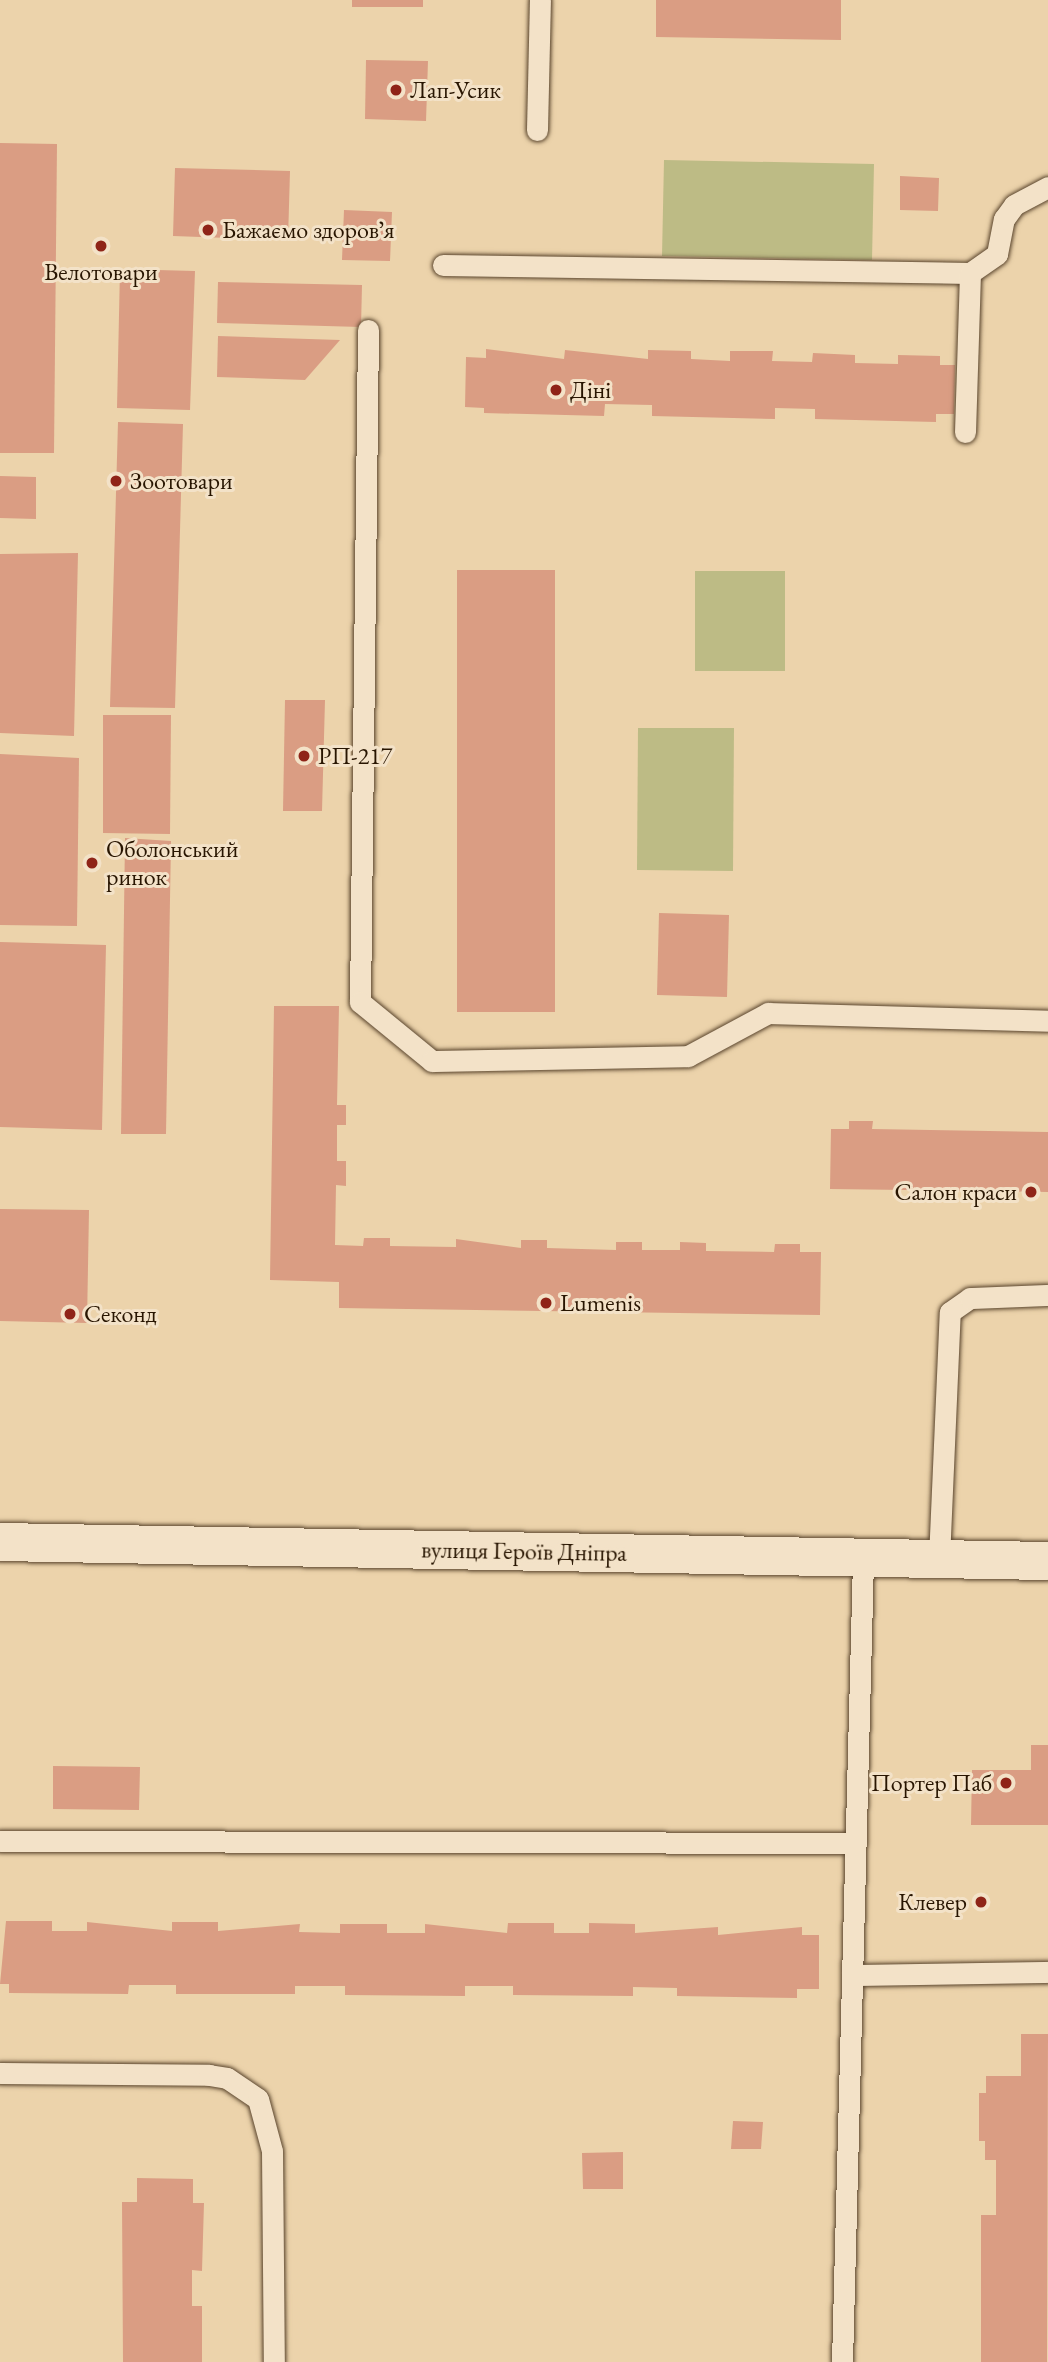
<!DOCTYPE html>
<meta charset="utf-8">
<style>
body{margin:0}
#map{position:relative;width:1048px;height:2362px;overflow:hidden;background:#ecd3ab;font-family:"EB Garamond",serif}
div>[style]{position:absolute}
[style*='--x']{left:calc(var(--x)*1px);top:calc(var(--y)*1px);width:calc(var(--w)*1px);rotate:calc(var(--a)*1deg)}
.green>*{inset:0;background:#bdbb85}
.building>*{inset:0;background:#da9d83}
.roads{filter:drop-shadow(0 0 2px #59442c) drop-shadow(0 0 2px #59442c)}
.service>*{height:21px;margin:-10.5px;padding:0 10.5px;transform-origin:10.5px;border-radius:10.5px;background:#f3e2c8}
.secondary>*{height:38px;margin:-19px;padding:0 19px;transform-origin:19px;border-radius:19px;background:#f3e2c8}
.dots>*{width:19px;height:19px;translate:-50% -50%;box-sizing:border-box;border:4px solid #f3e2c8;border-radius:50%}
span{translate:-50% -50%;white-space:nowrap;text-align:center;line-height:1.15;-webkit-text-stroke:6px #f3e2c8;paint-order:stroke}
.poi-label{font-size:24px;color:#281501}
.left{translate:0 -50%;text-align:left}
.right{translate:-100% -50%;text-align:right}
.street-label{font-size:24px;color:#281501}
</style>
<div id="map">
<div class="green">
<div style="clip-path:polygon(664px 160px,874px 164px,872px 260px,662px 256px)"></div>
<div style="clip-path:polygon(695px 571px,785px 571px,785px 671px,695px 671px)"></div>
<div style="clip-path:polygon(638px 728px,734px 728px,733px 871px,637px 870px)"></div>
</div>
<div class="building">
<div style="clip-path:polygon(352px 0,423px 0,423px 7px,352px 7px)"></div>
<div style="clip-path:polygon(656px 0,841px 0,841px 40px,656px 37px)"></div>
<div style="clip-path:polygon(366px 60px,428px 61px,426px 121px,365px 119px)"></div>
<div style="clip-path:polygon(0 143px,57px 144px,54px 453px,0 453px)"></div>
<div style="clip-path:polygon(175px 168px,290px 171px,288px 240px,173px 236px)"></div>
<div style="clip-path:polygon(900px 176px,939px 178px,938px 211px,900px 210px)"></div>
<div style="clip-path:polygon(344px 210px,392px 212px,390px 261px,342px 260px)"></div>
<div style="clip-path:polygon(120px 269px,195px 271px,190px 410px,117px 408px)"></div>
<div style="clip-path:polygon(218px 282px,362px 285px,361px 327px,217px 323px)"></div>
<div style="clip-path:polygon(218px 336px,340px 340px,305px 380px,217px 377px)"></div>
<div style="clip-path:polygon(486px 349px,564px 359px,565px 350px,648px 359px,648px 350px,691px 351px,691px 359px,730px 361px,730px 351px,773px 351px,772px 361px,812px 362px,813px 353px,855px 355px,855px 363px,898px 364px,898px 355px,940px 356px,940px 365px,955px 365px,954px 414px,936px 414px,936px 422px,815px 419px,815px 409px,775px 408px,775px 419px,652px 416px,652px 405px,605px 404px,604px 416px,484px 413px,484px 408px,465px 407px,466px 357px,486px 358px)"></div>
<div style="clip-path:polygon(118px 422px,183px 424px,175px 708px,110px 707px)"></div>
<div style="clip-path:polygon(0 476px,36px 477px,36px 519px,0 518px)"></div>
<div style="clip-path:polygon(78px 553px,74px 736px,0 733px,0 554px)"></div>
<div style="clip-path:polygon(457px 570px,555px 570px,555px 1012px,457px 1012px)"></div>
<div style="clip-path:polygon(285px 700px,325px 700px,322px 811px,283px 811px)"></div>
<div style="clip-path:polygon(103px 715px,171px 715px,170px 834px,103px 833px)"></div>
<div style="clip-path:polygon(0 754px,79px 758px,77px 926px,0 925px)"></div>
<div style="clip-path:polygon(125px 838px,171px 841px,166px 1134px,121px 1134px)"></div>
<div style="clip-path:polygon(659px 913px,729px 915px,727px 997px,657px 995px)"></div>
<div style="clip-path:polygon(0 942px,106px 945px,102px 1130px,0 1127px)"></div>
<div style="clip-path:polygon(274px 1006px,339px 1006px,337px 1105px,346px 1105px,346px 1125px,337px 1125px,337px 1161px,346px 1161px,346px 1186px,336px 1185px,335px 1245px,363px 1246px,364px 1238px,390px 1238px,390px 1246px,456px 1247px,456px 1239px,521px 1248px,521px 1240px,547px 1240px,547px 1248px,616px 1250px,616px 1242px,642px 1242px,642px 1250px,680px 1250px,680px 1242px,706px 1243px,706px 1251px,774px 1252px,775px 1244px,800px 1244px,800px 1252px,821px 1252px,820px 1315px,339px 1308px,339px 1282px,270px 1280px)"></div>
<div style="clip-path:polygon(849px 1121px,873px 1121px,872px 1129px,1048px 1132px,1048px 1192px,830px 1189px,831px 1129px,849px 1129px)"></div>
<div style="clip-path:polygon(0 1209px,89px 1210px,87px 1323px,0 1321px)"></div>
<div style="clip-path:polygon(1031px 1745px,1048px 1745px,1048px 1825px,971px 1825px,972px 1770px,1031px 1770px)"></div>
<div style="clip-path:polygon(53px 1766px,140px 1767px,139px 1810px,53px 1809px)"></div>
<div style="clip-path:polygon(6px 1921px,52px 1921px,52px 1931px,87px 1931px,87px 1922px,172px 1931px,172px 1922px,218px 1922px,218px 1931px,300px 1924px,299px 1932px,340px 1933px,340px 1924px,387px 1924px,387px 1933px,425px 1933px,425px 1924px,507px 1933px,508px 1923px,554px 1923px,554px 1933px,589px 1933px,589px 1923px,635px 1924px,635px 1933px,718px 1927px,718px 1935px,802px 1927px,802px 1935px,819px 1935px,819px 1989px,797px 1989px,797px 1998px,677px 1996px,677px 1988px,633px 1987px,633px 1996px,513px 1995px,513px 1986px,465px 1986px,465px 1996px,345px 1995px,345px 1986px,295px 1986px,295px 1994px,176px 1994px,176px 1985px,129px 1985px,128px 1994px,9px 1993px,9px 1984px,0 1984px)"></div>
<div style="clip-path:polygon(1021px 2034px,1048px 2034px,1047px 2362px,981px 2362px,981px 2215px,996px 2215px,996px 2160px,985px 2160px,985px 2141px,979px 2141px,979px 2093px,986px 2093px,986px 2076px,1021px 2076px)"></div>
<div style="clip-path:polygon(733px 2121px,763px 2122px,761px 2149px,731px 2149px)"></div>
<div style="clip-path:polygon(623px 2152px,623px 2189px,583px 2189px,582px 2153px)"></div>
<div style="clip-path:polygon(137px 2178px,193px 2179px,193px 2203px,204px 2203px,202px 2271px,192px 2270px,192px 2306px,202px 2306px,202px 2362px,123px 2362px,122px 2202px,137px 2202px)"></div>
</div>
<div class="roads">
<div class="service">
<div style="--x:537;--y:130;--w:130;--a:-88.7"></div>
<div style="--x:443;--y:265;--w:527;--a:0.87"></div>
<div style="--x:970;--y:273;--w:33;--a:-35"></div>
<div style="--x:997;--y:254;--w:36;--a:-79"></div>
<div style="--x:1004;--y:219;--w:17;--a:-54"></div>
<div style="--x:1014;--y:205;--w:38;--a:-28"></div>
<div style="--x:368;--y:330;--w:672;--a:90.68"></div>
<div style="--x:360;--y:1002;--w:93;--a:39.3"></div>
<div style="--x:432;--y:1061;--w:256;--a:-1.1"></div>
<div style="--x:688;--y:1056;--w:91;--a:-28.3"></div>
<div style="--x:768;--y:1013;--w:280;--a:1.6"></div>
<div style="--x:965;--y:432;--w:159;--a:-88.2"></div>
<div style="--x:939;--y:1559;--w:247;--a:-87.5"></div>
<div style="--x:950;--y:1312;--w:24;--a:-35"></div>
<div style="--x:970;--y:1298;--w:78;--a:-2.2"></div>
<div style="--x:0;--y:1841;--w:855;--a:0.13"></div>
<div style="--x:852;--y:1975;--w:196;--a:-0.9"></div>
<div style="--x:0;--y:2073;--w:209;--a:0.5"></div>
<div style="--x:209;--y:2075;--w:18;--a:9"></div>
<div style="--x:227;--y:2078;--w:37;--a:34"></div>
<div style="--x:258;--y:2099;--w:54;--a:74.9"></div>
<div style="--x:272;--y:2151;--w:211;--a:89.5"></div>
<div style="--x:842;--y:2362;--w:804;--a:-88.5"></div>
</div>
<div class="secondary">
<div style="--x:0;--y:1542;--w:1048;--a:1.04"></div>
</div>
</div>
<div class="dots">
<div style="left:396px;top:90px;background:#8f2418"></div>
<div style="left:208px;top:230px;background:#8f2418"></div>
<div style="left:101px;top:246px;background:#8f2418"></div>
<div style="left:556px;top:390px;background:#8f2418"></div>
<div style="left:116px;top:481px;background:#8f2418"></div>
<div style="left:304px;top:756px;background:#8f2418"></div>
<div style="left:92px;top:863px;background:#8f2418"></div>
<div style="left:1031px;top:1192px;background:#8f2418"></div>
<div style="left:546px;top:1303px;background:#8f2418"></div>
<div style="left:70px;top:1314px;background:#8f2418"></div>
<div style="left:1006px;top:1783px;background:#8f2418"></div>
<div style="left:981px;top:1902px;background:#8f2418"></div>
</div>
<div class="poi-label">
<span class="left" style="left:410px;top:90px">Лап-Усик</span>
<span class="left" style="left:222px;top:230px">Бажаємо здоровʼя</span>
<span style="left:101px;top:272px">Велотовари</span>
<span class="left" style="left:570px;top:390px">Діні</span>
<span class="left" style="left:130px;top:481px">Зоотовари</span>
<span class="left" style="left:318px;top:756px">РП-217</span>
<span class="left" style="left:106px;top:863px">Оболонський<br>ринок</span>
<span class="right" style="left:1017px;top:1192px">Салон краси</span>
<span class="left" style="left:560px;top:1303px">Lumenis</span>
<span class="left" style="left:84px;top:1314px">Секонд</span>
<span class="right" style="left:992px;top:1783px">Портер Паб</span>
<span class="right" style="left:967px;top:1902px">Клевер</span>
</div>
<div class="street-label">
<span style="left:524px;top:1551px;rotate:1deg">вулиця Героїв Дніпра</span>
</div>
</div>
